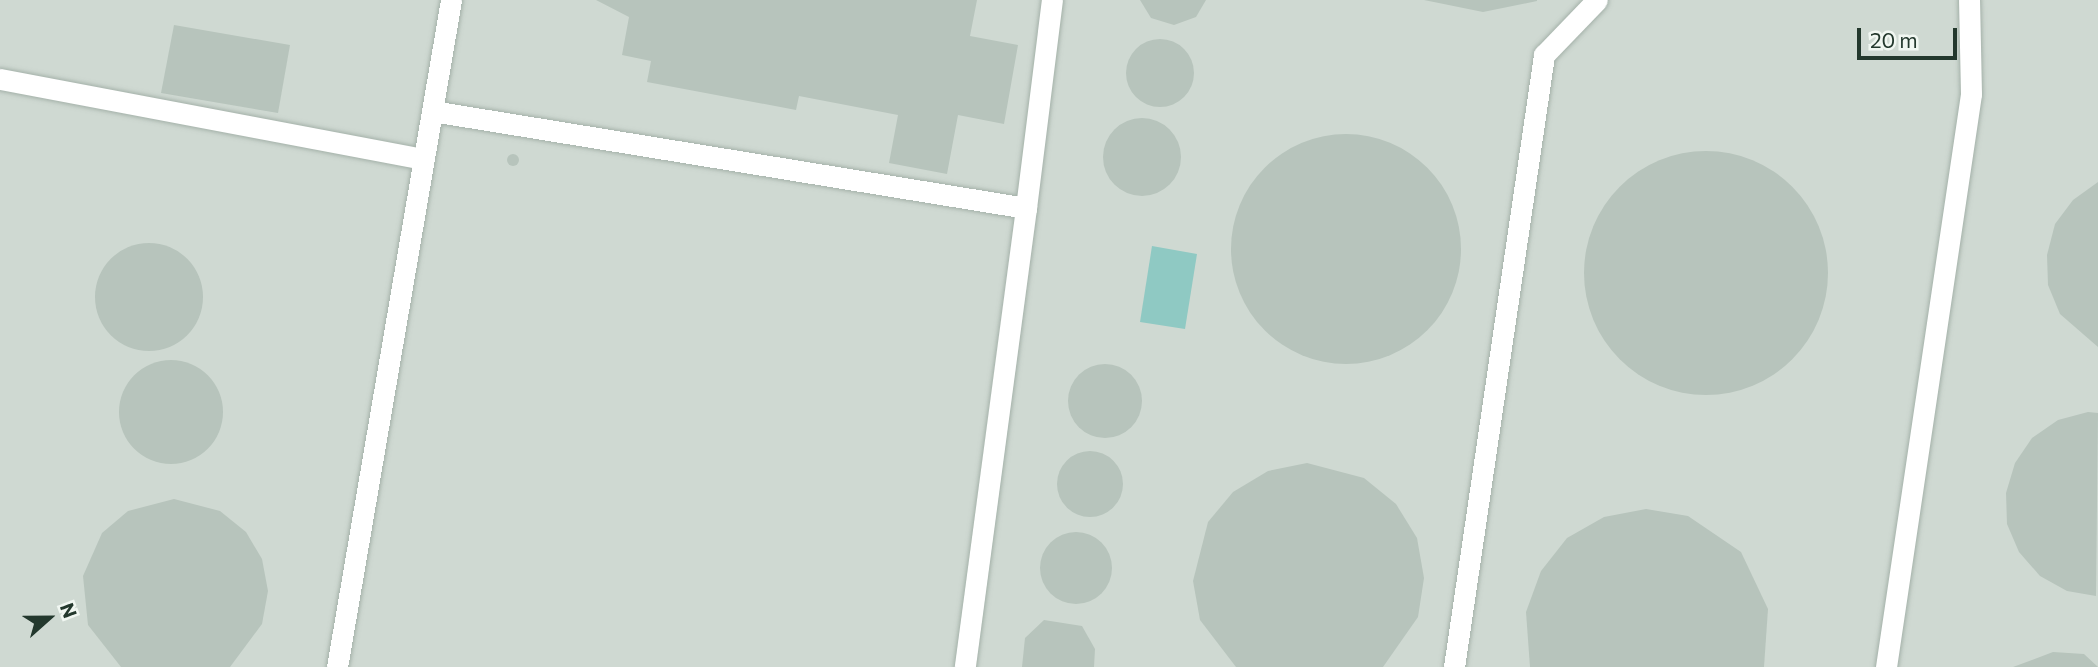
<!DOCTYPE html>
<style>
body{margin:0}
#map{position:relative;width:2098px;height:667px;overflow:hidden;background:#e1eae4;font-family:Commissioner,sans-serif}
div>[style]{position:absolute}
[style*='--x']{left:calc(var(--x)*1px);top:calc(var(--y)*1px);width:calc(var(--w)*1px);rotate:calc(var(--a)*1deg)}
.built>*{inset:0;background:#cfd9d2}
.water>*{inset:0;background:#8fc9c3}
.building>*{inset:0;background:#b7c4bc}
.round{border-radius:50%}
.roads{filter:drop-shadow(0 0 2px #a4b1a9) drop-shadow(0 0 2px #a4b1a9)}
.minor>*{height:21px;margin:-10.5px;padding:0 10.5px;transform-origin:10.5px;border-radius:10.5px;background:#fff}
span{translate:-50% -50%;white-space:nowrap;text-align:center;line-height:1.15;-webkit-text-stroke:5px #f1f7f2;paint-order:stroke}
.north{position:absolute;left:14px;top:583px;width:70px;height:70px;-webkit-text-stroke:5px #f1f7f2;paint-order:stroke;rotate:69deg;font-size:19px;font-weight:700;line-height:28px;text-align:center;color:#23382d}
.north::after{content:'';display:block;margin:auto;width:24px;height:32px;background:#23382d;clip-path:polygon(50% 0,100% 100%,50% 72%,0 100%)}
.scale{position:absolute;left:1857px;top:28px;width:100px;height:32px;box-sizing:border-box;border:4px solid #23382d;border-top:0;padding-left:9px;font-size:21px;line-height:24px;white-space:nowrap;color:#23382d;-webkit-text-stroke:5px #f1f7f2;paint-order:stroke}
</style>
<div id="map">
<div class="built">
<div style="clip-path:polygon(0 0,2098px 0,2098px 667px,0 667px)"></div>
</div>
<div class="water">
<div style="clip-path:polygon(1152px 246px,1197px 254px,1185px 329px,1140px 322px)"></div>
</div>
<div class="building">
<div style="clip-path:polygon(596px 0,977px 0,970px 36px,1018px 45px,1004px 124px,958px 115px,947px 174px,889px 163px,898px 115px,799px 96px,796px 110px,647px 82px,651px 61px,622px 55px,629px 17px)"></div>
<div style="clip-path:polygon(1140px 0,1206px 0,1196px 17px,1174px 25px,1151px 18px)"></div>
<div style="clip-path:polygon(1424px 0,1537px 0,1537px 1px,1483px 12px)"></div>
<div style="clip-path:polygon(174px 25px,290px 45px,278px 113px,161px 93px)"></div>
<div class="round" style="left:1126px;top:39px;width:68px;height:68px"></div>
<div class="round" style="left:1103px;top:118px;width:78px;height:78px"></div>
<div class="round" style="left:1231px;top:134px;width:230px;height:230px"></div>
<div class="round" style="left:1584px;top:151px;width:244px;height:244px"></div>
<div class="round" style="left:507px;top:154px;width:12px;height:12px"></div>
<div style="clip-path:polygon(2098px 182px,2098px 347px,2060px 314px,2048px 285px,2047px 255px,2055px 224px,2073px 200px)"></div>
<div class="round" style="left:95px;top:243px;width:108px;height:108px"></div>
<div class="round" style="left:119px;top:360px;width:104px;height:104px"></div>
<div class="round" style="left:1068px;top:364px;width:74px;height:74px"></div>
<div style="clip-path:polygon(2088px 412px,2098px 413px,2096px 596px,2067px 591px,2040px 576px,2019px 552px,2007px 524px,2006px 493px,2015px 463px,2032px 438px,2058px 420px)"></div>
<div class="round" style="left:1057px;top:451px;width:66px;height:66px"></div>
<div style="clip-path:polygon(1307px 463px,1364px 478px,1396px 504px,1417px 538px,1424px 578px,1418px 617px,1383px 667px,1236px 667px,1200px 620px,1193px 581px,1208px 522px,1233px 492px,1268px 471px)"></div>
<div style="clip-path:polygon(174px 499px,220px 511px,246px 532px,262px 559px,268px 591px,262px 624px,230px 667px,121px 667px,88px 625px,83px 576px,102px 533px,128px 511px)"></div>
<div style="clip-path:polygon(1646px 509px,1688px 516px,1741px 552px,1768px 609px,1764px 667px,1530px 667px,1526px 612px,1541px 571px,1567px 538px,1604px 517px)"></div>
<div class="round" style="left:1040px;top:532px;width:72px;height:72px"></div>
<div style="clip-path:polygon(1044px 620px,1082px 626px,1095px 649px,1094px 667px,1022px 667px,1025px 638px)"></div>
<div style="clip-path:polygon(2053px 652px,2084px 654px,2098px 667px,2013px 667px)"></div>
</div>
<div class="roads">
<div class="minor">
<div style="--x:0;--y:79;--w:431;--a:10.7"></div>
<div style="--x:432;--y:111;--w:602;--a:9.27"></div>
<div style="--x:1026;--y:208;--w:463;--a:97.6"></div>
<div style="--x:1026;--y:208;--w:210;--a:-82.9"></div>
<div style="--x:337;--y:667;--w:677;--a:-80.3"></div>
<div style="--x:1454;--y:667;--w:619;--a:-81.63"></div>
<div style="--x:1544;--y:55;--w:76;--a:-46.1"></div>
<div style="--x:1886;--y:667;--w:579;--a:-81.56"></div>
<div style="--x:1971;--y:94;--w:94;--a:-91.2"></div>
</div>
</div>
<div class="north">N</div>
<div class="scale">20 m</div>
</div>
